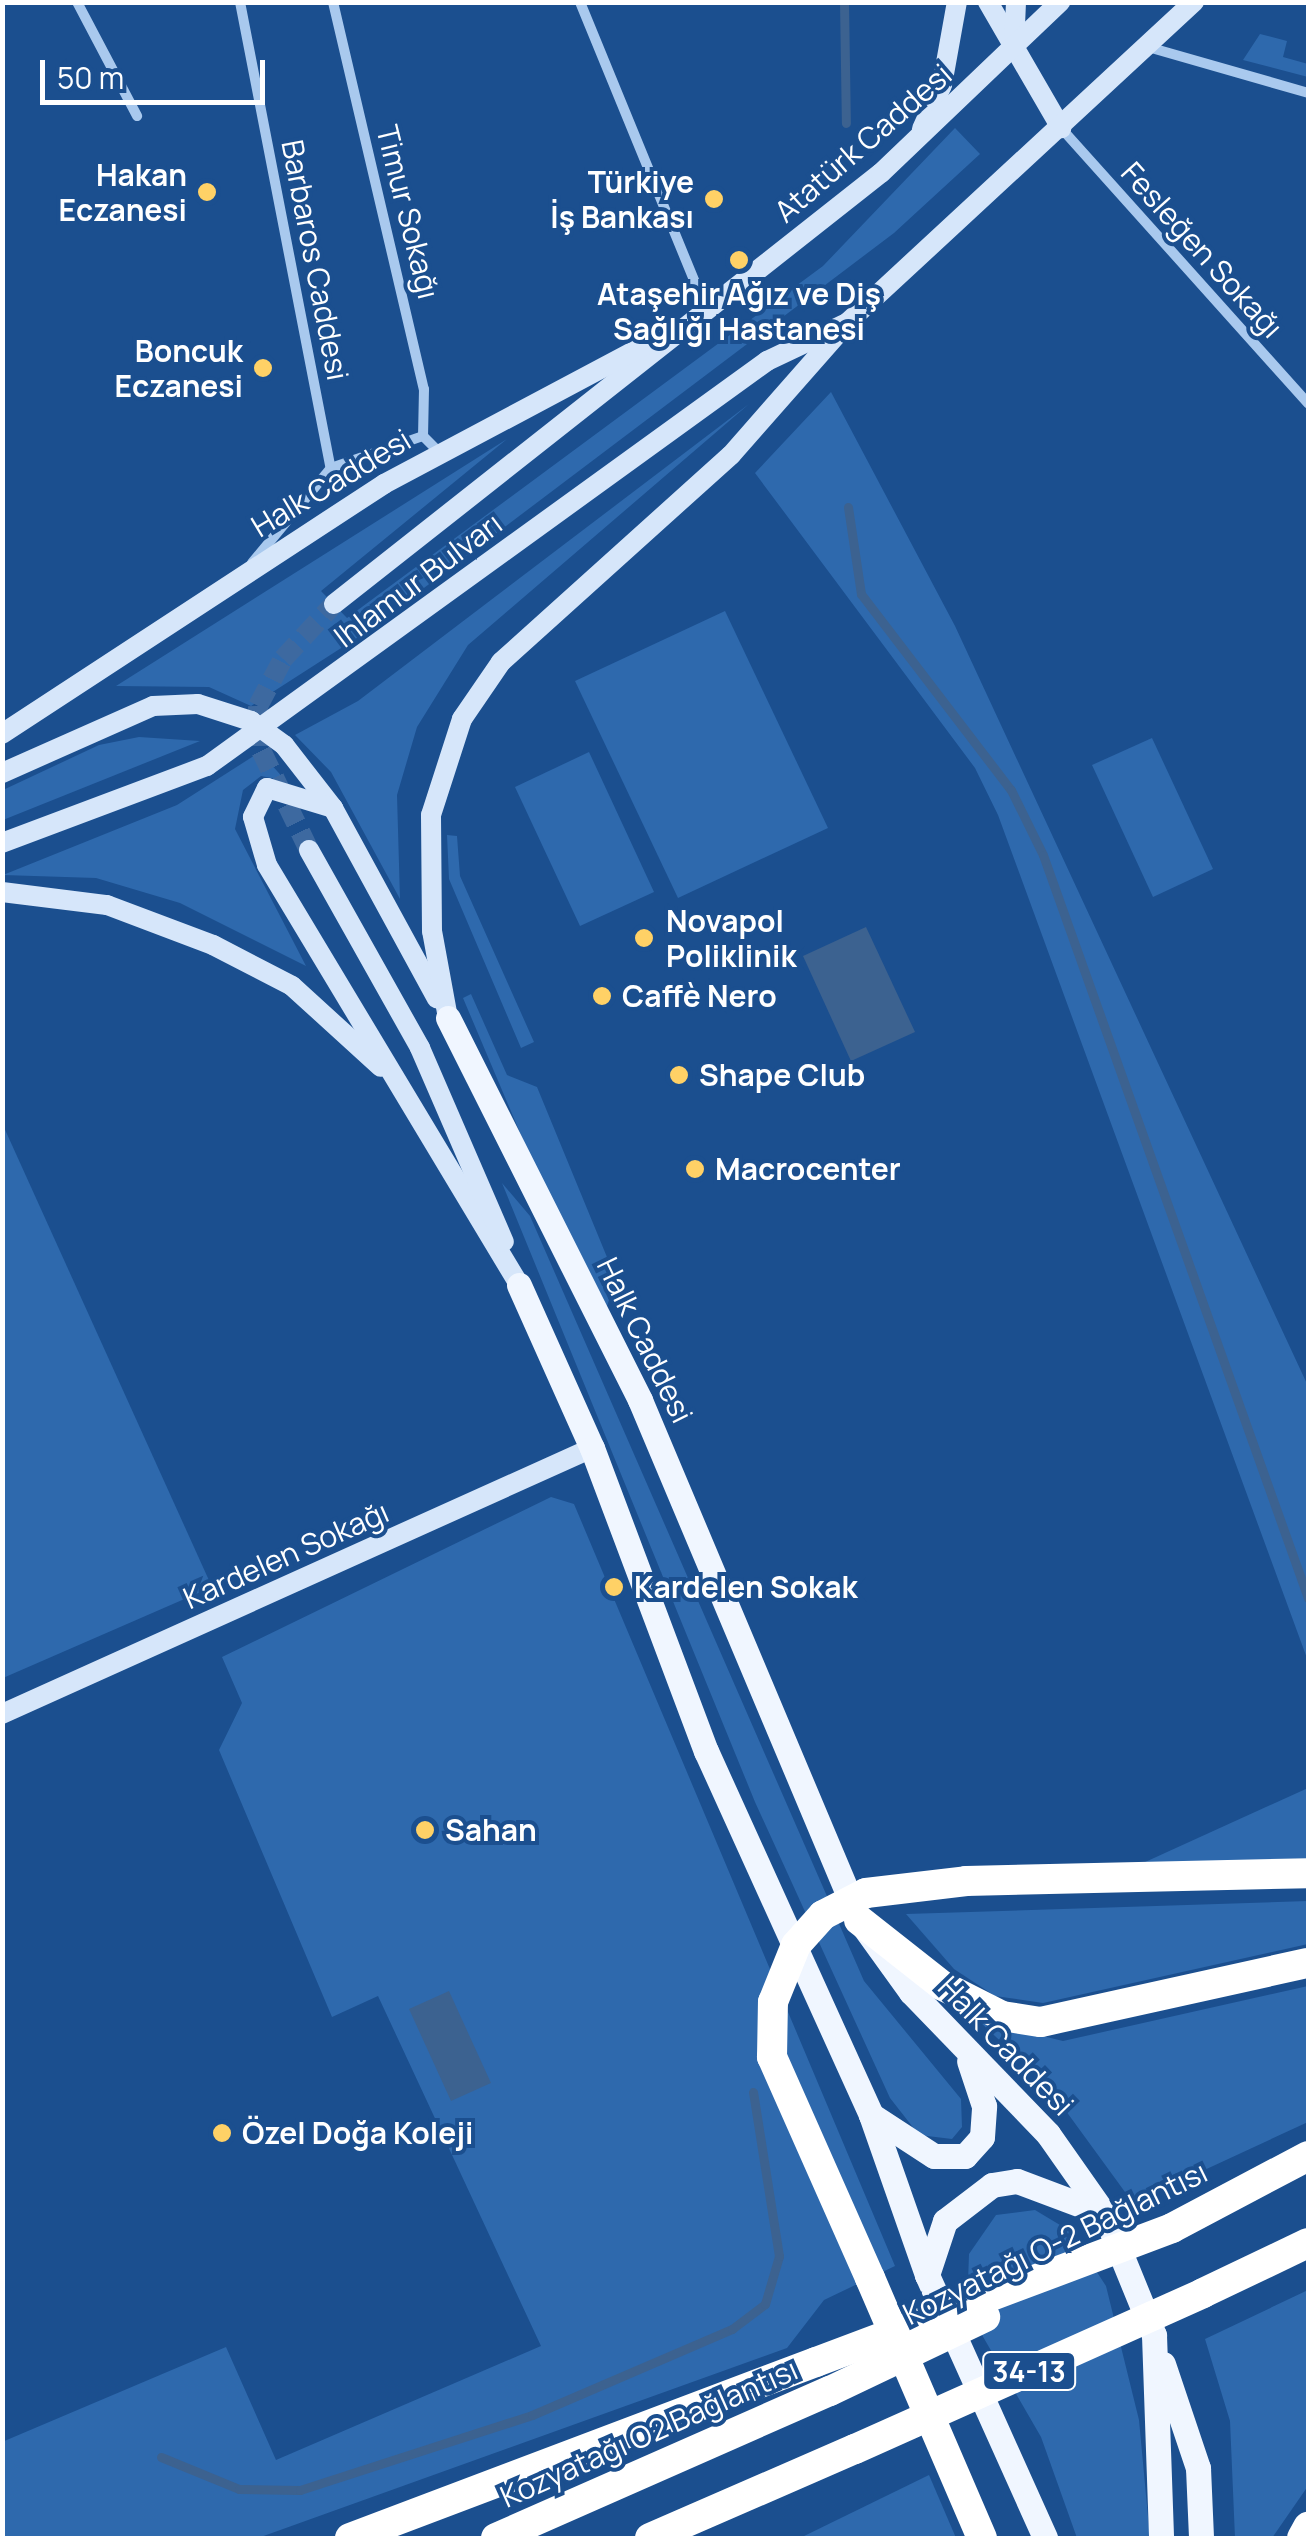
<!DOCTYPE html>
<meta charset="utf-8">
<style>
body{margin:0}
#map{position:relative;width:1311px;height:2541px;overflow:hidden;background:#1b4f8f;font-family:Manrope,sans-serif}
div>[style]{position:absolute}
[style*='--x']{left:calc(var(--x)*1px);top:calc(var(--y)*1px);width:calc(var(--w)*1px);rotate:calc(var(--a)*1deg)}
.green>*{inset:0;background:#2e69ad}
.water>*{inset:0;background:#3c6290}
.stream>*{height:9px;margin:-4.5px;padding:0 4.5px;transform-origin:4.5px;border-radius:4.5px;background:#3c6290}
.secondary-tunnel>*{height:20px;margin-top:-10px;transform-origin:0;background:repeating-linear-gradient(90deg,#3d69a0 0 20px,transparent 0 30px)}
.street>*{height:10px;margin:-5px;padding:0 5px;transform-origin:5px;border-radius:5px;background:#a9c9ee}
.secondary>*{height:20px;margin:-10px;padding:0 10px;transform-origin:10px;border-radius:10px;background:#d6e6fa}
.primary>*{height:25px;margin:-12.5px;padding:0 12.5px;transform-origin:12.5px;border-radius:12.5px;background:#f0f6ff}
.highway>*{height:30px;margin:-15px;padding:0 15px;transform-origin:15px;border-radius:15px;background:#fff}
.highway-bridge>*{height:30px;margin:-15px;padding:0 15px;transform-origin:15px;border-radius:15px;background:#fff}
.dots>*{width:28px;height:28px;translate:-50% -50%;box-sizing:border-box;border:5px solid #1b4f8f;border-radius:50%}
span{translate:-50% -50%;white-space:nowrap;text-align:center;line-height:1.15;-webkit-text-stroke:8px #1b4f8f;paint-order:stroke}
.shield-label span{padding:2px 8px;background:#1b4f8f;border:2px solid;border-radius:8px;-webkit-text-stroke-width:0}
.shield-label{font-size:28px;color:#fff;font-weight:700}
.street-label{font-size:30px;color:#fff}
.poi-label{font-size:30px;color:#fff;font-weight:700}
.right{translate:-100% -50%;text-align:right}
.left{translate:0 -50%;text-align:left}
.frame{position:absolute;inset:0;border:5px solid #fff;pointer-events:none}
.scale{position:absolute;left:40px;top:60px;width:225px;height:45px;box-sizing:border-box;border:5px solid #fff;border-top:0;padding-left:12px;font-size:30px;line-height:35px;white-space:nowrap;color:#fff;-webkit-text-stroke:8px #1b4f8f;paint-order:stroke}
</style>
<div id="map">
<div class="green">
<div style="clip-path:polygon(1260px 34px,1287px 41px,1283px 57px,1308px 64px,1308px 77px,1243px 60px)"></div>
<div style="clip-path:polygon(955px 128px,980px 154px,894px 233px,363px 634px,251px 706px,209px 687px,116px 686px,507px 439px,321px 591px,347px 618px,823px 266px)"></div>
<div style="clip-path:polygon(831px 392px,955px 626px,1308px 1386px,1308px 1661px,998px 815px,975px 768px,755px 473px)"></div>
<div style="clip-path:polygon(749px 404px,468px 645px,417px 727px,397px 795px,400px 899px,331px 772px,295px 735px,358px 701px)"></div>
<div style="clip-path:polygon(725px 611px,828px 828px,678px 898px,575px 681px)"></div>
<div style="clip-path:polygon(139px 737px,200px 741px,3px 820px,3px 790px,99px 745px)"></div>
<div style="clip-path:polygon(1152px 738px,1213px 869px,1153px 897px,1092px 765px)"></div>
<div style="clip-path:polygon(260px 752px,286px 781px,261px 776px,243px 790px,235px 829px,306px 966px,180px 903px,96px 878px,3px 875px,177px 805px)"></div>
<div style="clip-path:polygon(589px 752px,654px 892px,580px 926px,515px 787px)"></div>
<div style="clip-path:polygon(447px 835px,457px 836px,460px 876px,534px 1042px,521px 1048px,449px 879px)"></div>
<div style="clip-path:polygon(471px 994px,507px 1075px,537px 1087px,616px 1279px,601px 1324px,463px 998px)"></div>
<div style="clip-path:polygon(2px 1123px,212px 1587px,3px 1678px,2px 1678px)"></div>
<div style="clip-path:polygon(502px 1183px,530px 1216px,864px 1981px,961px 2099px,962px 2127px,952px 2139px,919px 2135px,890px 2098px,755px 1802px)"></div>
<div style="clip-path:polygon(551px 1497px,574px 1504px,895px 2266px,824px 2300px,787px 2348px,258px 2538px,3px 2538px,2px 2442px,226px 2347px,276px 2460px,541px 2346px,378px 1996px,332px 2017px,219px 1750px,242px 1703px,222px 1657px)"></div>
<div style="clip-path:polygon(1308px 1788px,1308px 1859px,1132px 1868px)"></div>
<div style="clip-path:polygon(1308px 1901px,1308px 1944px,1043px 2003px,995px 1996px,954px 1969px,906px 1914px)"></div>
<div style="clip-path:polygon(1308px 1986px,1308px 2122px,1133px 2203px,1047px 2085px,978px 2020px,1063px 2041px)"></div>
<div style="clip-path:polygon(1035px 2210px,1070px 2231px,1106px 2286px,1139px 2420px,1150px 2538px,1077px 2538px,1041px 2437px,967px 2309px,969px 2254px,996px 2215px)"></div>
<div style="clip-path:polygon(1308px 2290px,1308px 2486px,1272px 2538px,1235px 2538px,1230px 2421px,1205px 2339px)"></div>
<div style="clip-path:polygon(929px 2475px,956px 2538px,800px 2538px)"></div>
</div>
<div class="water">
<div style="clip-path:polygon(866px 927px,915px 1032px,851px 1061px,803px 956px)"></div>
<div style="clip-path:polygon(449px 1991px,491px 2083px,451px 2101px,409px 2009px)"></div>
</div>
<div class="stream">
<div style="--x:844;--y:2;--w:121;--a:89.1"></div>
<div style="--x:848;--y:507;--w:88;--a:81.5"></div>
<div style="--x:861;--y:594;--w:247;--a:52.6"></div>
<div style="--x:1011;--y:790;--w:72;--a:63.8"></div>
<div style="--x:1043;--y:855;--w:789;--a:70.37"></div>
<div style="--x:161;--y:2457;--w:84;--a:22.3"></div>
<div style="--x:239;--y:2489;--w:61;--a:0.9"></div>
<div style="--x:300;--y:2490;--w:244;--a:-17.9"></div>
<div style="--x:532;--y:2415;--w:218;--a:-23.3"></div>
<div style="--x:732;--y:2329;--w:41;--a:-37.1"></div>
<div style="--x:765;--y:2304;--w:50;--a:-73.7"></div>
<div style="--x:779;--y:2256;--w:166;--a:-99"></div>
</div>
<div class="secondary-tunnel">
<div style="--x:309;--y:850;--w:115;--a:-115.7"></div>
<div style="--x:259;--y:746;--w:40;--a:-91.4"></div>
<div style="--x:258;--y:706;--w:53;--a:-62"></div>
<div style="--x:283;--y:659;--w:75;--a:-47.2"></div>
</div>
<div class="street">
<div style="--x:77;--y:2;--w:129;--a:62.2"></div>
<div style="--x:240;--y:2;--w:475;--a:79"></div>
<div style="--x:333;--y:2;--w:398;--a:76.8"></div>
<div style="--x:424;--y:389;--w:47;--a:91.2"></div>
<div style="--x:580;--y:2;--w:334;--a:67.7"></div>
<div style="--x:1148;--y:47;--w:166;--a:16"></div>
<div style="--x:1061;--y:128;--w:370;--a:48.1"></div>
<div style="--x:252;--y:563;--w:124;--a:-50.3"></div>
<div style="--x:331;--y:468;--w:97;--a:-19.2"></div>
<div style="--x:423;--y:436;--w:25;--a:45"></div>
</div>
<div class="secondary">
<div style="--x:988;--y:2;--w:146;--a:59.9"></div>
<div style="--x:1014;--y:48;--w:46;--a:-87.5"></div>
<div style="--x:922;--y:129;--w:48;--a:-65.6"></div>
<div style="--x:942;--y:85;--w:84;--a:-79.8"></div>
<div style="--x:334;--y:604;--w:696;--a:-38.24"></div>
<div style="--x:881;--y:173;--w:248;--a:-43.7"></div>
<div style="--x:2;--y:734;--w:457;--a:-33.2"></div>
<div style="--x:384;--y:484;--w:328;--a:-28"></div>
<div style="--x:2;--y:773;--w:165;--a:-23.9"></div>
<div style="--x:153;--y:706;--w:45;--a:-2.5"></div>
<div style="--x:198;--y:704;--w:56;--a:17.8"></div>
<div style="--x:251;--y:721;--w:41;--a:36"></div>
<div style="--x:284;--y:745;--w:80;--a:52.1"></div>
<div style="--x:333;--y:808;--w:217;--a:61.4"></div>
<div style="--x:333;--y:808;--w:69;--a:-163.1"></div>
<div style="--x:267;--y:788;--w:32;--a:116"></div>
<div style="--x:253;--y:817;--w:50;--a:73.7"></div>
<div style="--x:267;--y:865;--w:490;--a:59"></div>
<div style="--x:2;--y:843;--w:219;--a:-20.6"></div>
<div style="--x:207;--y:766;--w:691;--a:-35.87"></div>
<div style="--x:767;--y:361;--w:86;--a:-25.4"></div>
<div style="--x:309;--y:850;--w:227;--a:60.7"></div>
<div style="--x:420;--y:1048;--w:211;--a:66.6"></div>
<div style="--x:2;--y:892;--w:106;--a:7.1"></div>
<div style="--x:107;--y:905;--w:113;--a:20.7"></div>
<div style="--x:213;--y:945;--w:89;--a:27.4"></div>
<div style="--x:292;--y:986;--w:120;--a:42.3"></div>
<div style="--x:448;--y:1018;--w:88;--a:-100.4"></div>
<div style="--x:432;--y:931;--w:116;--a:-90.5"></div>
<div style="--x:431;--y:815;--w:101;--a:-72.1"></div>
<div style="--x:462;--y:719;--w:69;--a:-55.6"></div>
<div style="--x:501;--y:662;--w:309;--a:-42"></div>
<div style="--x:731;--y:455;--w:176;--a:-48.7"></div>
<div style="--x:847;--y:323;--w:473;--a:-42.8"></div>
<div style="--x:2;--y:1714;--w:647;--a:-24.27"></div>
</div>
<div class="primary">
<div style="--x:448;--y:1018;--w:428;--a:63.3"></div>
<div style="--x:640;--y:1400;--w:564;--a:67.16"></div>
<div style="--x:859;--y:1920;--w:89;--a:54.2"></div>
<div style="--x:911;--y:1992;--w:197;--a:46"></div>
<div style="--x:1048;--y:2134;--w:99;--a:54.9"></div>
<div style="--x:1105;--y:2215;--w:130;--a:67.8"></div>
<div style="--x:1154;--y:2335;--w:203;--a:88"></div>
<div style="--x:519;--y:1285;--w:179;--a:65.9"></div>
<div style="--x:592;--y:1448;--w:324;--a:69.4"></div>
<div style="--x:706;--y:1751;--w:400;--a:65.6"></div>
<div style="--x:871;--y:2115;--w:170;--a:70.7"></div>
<div style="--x:927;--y:2275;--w:288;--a:65.8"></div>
<div style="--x:871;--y:2115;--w:75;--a:33.1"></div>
<div style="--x:934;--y:2156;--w:31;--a:0"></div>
<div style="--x:965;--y:2156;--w:25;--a:-48"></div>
<div style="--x:982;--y:2137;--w:31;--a:-86"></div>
<div style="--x:984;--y:2106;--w:47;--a:-108.4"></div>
<div style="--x:927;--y:2275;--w:57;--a:-71.6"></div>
<div style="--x:945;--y:2221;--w:59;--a:-37.5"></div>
<div style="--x:992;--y:2185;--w:25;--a:-9"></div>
<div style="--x:1017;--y:2181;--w:85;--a:20.6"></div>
<div style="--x:1163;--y:2364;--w:110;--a:71.4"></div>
<div style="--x:1198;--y:2468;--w:70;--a:87.5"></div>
</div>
<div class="highway">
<div style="--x:966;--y:1881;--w:342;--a:-1.3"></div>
<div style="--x:859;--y:1920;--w:107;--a:38.2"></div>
<div style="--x:943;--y:1986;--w:66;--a:27"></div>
<div style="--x:1002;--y:2016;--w:39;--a:9"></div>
<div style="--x:1041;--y:2022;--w:273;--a:-12.5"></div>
<div style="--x:1172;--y:2228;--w:154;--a:-27.9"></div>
<div style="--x:870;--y:2278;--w:283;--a:66.7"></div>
<div style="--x:1203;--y:2293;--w:116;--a:-25.5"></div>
<div style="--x:350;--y:2538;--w:498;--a:-20.7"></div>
<div style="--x:496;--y:2538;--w:365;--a:-23.8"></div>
<div style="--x:650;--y:2538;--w:223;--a:-23.5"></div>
<div style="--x:1302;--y:2538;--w:13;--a:-61"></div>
</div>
<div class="highway-bridge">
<div style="--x:870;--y:2278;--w:242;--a:-113.9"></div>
<div style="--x:772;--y:2057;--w:55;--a:-89"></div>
<div style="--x:773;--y:2002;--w:61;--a:-68"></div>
<div style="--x:796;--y:1945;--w:40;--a:-48"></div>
<div style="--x:823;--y:1915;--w:48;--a:-27.1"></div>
<div style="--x:866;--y:1893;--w:101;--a:-6.8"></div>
<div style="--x:816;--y:2362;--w:380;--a:-20.6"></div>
<div style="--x:830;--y:2391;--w:172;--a:-25.5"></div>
<div style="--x:855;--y:2449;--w:381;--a:-24.1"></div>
</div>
<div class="dots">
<div style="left:207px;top:192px;background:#ffd166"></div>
<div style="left:714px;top:199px;background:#ffd166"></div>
<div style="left:739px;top:260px;background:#ffd166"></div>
<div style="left:263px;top:368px;background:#ffd166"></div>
<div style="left:644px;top:938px;background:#ffd166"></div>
<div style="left:602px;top:996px;background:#ffd166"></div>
<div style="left:679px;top:1075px;background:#ffd166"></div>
<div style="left:695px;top:1169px;background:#ffd166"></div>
<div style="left:614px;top:1587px;background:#ffd166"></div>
<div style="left:425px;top:1830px;background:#ffd166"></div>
<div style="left:222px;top:2133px;background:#ffd166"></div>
</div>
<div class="shield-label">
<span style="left:1029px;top:2371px">34-13</span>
</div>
<div class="street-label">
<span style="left:863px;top:143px;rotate:-41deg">Atatürk Caddesi</span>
<span style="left:408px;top:212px;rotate:76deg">Timur Sokağı</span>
<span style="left:1202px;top:250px;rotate:48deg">Fesleğen Sokağı</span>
<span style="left:315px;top:260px;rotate:79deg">Barbaros Caddesi</span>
<span style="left:331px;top:483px;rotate:-31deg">Halk Caddesi</span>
<span style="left:418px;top:580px;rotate:-37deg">Ihlamur Bulvarı</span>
<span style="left:645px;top:1340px;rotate:64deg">Halk Caddesi</span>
<span style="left:286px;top:1555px;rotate:-24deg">Kardelen Sokağı</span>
<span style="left:1006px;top:2046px;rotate:46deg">Halk Caddesi</span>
<span style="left:1055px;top:2243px;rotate:-26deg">Kozyatağı O-2 Bağlantısı</span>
<span style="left:649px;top:2433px;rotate:-24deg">Kozyatağı O2 Bağlantısı</span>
</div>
<div class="poi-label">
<span class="right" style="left:187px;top:192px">Hakan<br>Eczanesi</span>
<span class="right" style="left:694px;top:199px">Türkiye<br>İş Bankası</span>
<span style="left:739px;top:311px">Ataşehir Ağız ve Diş<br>Sağlığı Hastanesi</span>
<span class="right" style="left:243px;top:368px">Boncuk<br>Eczanesi</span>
<span class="left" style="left:666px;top:938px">Novapol<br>Poliklinik</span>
<span class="left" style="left:622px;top:996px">Caffè Nero</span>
<span class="left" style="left:699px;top:1075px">Shape Club</span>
<span class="left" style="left:715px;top:1169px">Macrocenter</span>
<span class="left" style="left:634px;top:1587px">Kardelen Sokak</span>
<span class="left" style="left:445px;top:1830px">Sahan</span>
<span class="left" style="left:242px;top:2133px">Özel Doğa Koleji</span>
</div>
<div class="frame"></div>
<div class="scale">50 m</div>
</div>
